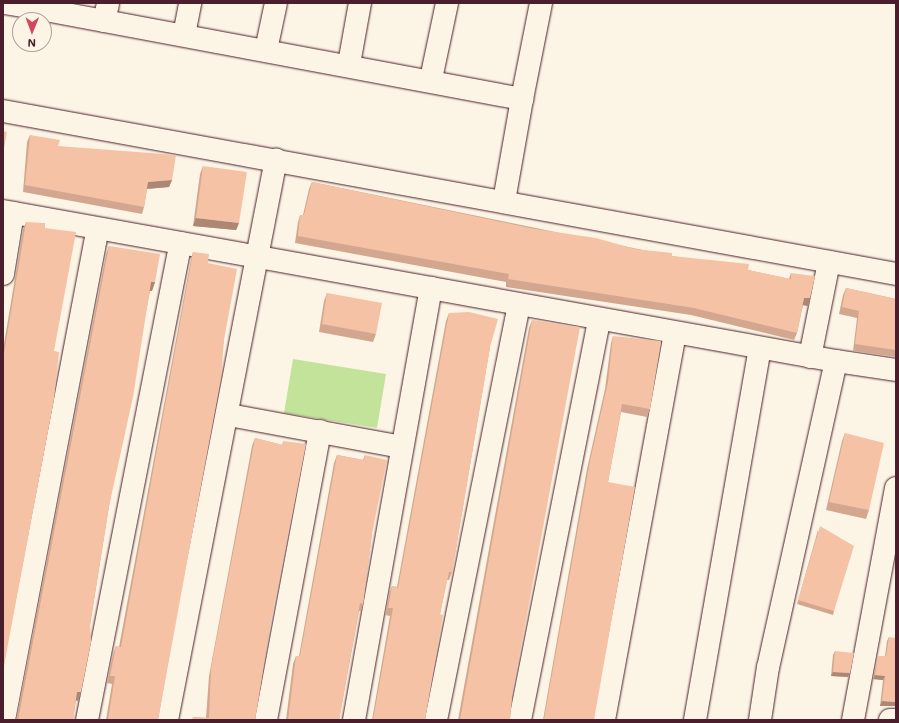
<!DOCTYPE html>
<style>
body{margin:0}
#map{position:relative;width:899px;height:723px;overflow:hidden;background:#fcf5e5;font-family:Mali,sans-serif}
div>[style]{position:absolute}
[style*='--x']{left:calc(var(--x)*1px);top:calc(var(--y)*1px);width:calc(var(--w)*1px);rotate:calc(var(--a)*1deg)}
.green>*{inset:0;background:#c3e29a}
.roads{filter:drop-shadow(0 0 1px #4a1f2b) drop-shadow(0 0 1px #4a1f2b)}
.minor>*{height:22px;margin:-11px;padding:0 11px;transform-origin:11px;border-radius:11px;background:#fcf5e5}
.wall>*{inset:0;background:#d3a78f}
.shaded-wall>*{inset:0;background:#ac8874}
.building>*{inset:0;background:#f5c2a6}
span{translate:-50% -50%;white-space:nowrap;text-align:center;line-height:1.15;-webkit-text-stroke:3px #fcf5e5;paint-order:stroke}
.frame{position:absolute;inset:0;border:4px solid #4a1f2b;pointer-events:none}
.north{position:absolute;left:12px;top:12px;width:40px;height:40px;box-sizing:border-box;background:#fcf5e5;border:1px solid #b59f9b;border-radius:50%;rotate:181deg;font-size:11px;font-weight:700;line-height:16px;text-align:center;color:#4a1f2b}
.north::after{content:'';display:block;margin:auto;width:14px;height:18px;background:#d1495b;clip-path:polygon(50% 0,100% 100%,50% 72%,0 100%)}
</style>
<div id="map">
<div class="green">
<div style="clip-path:polygon(293px 359px,386px 374px,377px 428px,284px 413px)"></div>
</div>
<div class="roads">
<div class="minor">
<div style="--x:4;--y:3;--w:20;--a:9"></div>
<div style="--x:24;--y:6;--w:3;--a:-90"></div>
<div style="--x:24;--y:6;--w:507;--a:10.58"></div>
<div style="--x:522;--y:99;--w:104;--a:100"></div>
<div style="--x:104;--y:21;--w:18;--a:-77"></div>
<div style="--x:184;--y:35;--w:33;--a:-79"></div>
<div style="--x:266;--y:50;--w:48;--a:-78"></div>
<div style="--x:349;--y:64;--w:62;--a:-79.8"></div>
<div style="--x:431;--y:79;--w:78;--a:-78.1"></div>
<div style="--x:522;--y:99;--w:98;--a:-78.8"></div>
<div style="--x:3;--y:111;--w:908;--a:10.34"></div>
<div style="--x:3;--y:211;--w:846;--a:10.21"></div>
<div style="--x:836;--y:361;--w:313;--a:102.5"></div>
<div style="--x:768;--y:667;--w:54;--a:98.6"></div>
<div style="--x:3;--y:274;--w:62;--a:-80.7"></div>
<div style="--x:810;--y:357;--w:97;--a:-78.7"></div>
<div style="--x:836;--y:361;--w:61;--a:8.5"></div>
<div style="--x:229;--y:415;--w:175;--a:10.5"></div>
<div style="--x:4;--y:720;--w:500;--a:-79.2"></div>
<div style="--x:87;--y:720;--w:486;--a:-78.9"></div>
<div style="--x:167;--y:720;--w:571;--a:-79"></div>
<div style="--x:266;--y:720;--w:294;--a:-79.4"></div>
<div style="--x:354;--y:720;--w:439;--a:-79.9"></div>
<div style="--x:436;--y:720;--w:422;--a:-78.7"></div>
<div style="--x:520;--y:720;--w:407;--a:-78.8"></div>
<div style="--x:604;--y:720;--w:393;--a:-79.6"></div>
<div style="--x:695;--y:720;--w:377;--a:-80.1"></div>
<div style="--x:853;--y:720;--w:236;--a:-79.5"></div>
<div style="--x:890;--y:720;--w:6;--a:0"></div>
</div>
</div>
<div class="wall">
<div style="clip-path:polygon(30px 135px,58px 146px,172px 180px,169px 187px,147px 189px,144px 207px,142px 214px,23px 192px,27px 142px)"></div>
<div style="clip-path:polygon(203px 166px,239px 223px,236px 230px,193px 226px,200px 174px)"></div>
<div style="clip-path:polygon(312px 182px,672px 256px,748px 270px,789px 279px,791px 273px,808px 306px,803px 305px,797px 333px,794px 340px,691px 315px,506px 287px,506px 282px,295px 243px,298px 222px,300px 215px,303px 215px,309px 189px)"></div>
<div style="clip-path:polygon(26px 222px,45px 228px,54px 351px,3px 671px,3px 350px,23px 230px)"></div>
<div style="clip-path:polygon(109px 246px,155px 282px,152px 291px,150px 291px,109px 506px,78px 701px,76px 700px,73px 720px,16px 720px,106px 254px)"></div>
<div style="clip-path:polygon(193px 252px,208px 263px,224px 340px,158px 720px,106px 720px,112px 684px,107px 683px,113px 654px,116px 646px,119px 647px,191px 259px)"></div>
<div style="clip-path:polygon(846px 288px,896px 299px,896px 357px,853px 351px,857px 318px,839px 314px,843px 295px)"></div>
<div style="clip-path:polygon(327px 293px,376px 334px,373px 342px,319px 332px,324px 301px)"></div>
<div style="clip-path:polygon(449px 313px,490px 347px,452px 572px,449px 580px,447px 580px,440px 614px,425px 720px,372px 720px,390px 616px,385px 615px,389px 594px,392px 586px,397px 587px,446px 321px)"></div>
<div style="clip-path:polygon(532px 320px,512px 696px,510px 720px,458px 720px,529px 328px)"></div>
<div style="clip-path:polygon(613px 336px,650px 409px,647px 417px,621px 412px,608px 482px,594px 720px,543px 720px,587px 469px,605px 389px,611px 343px)"></div>
<div style="clip-path:polygon(845px 433px,869px 510px,866px 519px,826px 510px,842px 441px)"></div>
<div style="clip-path:polygon(255px 438px,282px 445px,283px 441px,269px 632px,255px 720px,192px 720px,193px 717px,206px 718px,209px 676px,252px 446px)"></div>
<div style="clip-path:polygon(337px 455px,363px 460px,365px 455px,372px 534px,363px 604px,361px 611px,359px 611px,339px 720px,286px 720px,293px 664px,296px 656px,299px 656px,334px 463px)"></div>
<div style="clip-path:polygon(818px 530px,834px 611px,833px 615px,797px 604px)"></div>
<div style="clip-path:polygon(889px 637px,896px 706px,880px 706px,883px 680px,873px 679px,877px 660px,878px 656px,885px 656px,887px 641px)"></div>
<div style="clip-path:polygon(835px 651px,850px 673px,848px 677px,831px 676px,833px 655px)"></div>
</div>
<div class="shaded-wall">
<div style="clip-path:polygon(172px 180px,169px 187px,145px 189px,148px 182px)"></div>
<div style="clip-path:polygon(196px 218px,239px 223px,236px 230px,193px 226px)"></div>
<div style="clip-path:polygon(151px 282px,155px 282px,152px 291px,148px 291px)"></div>
<div style="clip-path:polygon(804px 298px,810px 298px,808px 306px,802px 305px)"></div>
<div style="clip-path:polygon(833px 672px,850px 673px,848px 677px,831px 676px)"></div>
<div style="clip-path:polygon(875px 675px,885px 676px,883px 680px,873px 679px)"></div>
<div style="clip-path:polygon(77px 692px,81px 692px,78px 701px,74px 700px)"></div>
<div style="clip-path:polygon(882px 701px,896px 702px,896px 706px,880px 706px)"></div>
</div>
<div class="building">
<div style="clip-path:polygon(3px 131px,7px 132px,3px 154px)"></div>
<div style="clip-path:polygon(30px 135px,60px 140px,58px 146px,176px 155px,172px 180px,148px 182px,144px 207px,25px 185px)"></div>
<div style="clip-path:polygon(203px 166px,247px 172px,239px 223px,196px 218px)"></div>
<div style="clip-path:polygon(312px 182px,535px 229px,596px 238px,635px 249px,672px 253px,672px 256px,749px 264px,748px 270px,791px 279px,791px 273px,815px 276px,810px 298px,804px 298px,797px 333px,694px 308px,508px 279px,509px 274px,298px 236px,300px 215px,304px 215px)"></div>
<div style="clip-path:polygon(26px 222px,45px 223px,45px 228px,76px 232px,54px 351px,59px 352px,54px 399px,3px 671px,3px 359px)"></div>
<div style="clip-path:polygon(109px 246px,160px 254px,155px 282px,151px 282px,133px 397px,109px 506px,90px 624px,91px 642px,81px 692px,77px 692px,73px 720px,18px 720px)"></div>
<div style="clip-path:polygon(193px 252px,209px 254px,208px 263px,237px 269px,224px 340px,221px 377px,158px 720px,108px 720px,115px 676px,110px 676px,116px 646px,121px 647px)"></div>
<div style="clip-path:polygon(846px 288px,896px 299px,896px 350px,855px 344px,859px 311px,842px 307px)"></div>
<div style="clip-path:polygon(327px 293px,382px 303px,376px 334px,322px 324px)"></div>
<div style="clip-path:polygon(469px 312px,498px 319px,490px 347px,452px 572px,449px 572px,440px 614px,443px 615px,425px 720px,373px 720px,393px 608px,388px 608px,392px 586px,398px 588px,449px 313px)"></div>
<div style="clip-path:polygon(532px 320px,580px 327px,512px 696px,510px 720px,460px 720px)"></div>
<div style="clip-path:polygon(613px 336px,661px 341px,650px 409px,622px 404px,608px 482px,635px 487px,594px 720px,553px 720px,544px 719px,590px 461px,608px 382px)"></div>
<div style="clip-path:polygon(845px 433px,884px 443px,869px 510px,829px 502px)"></div>
<div style="clip-path:polygon(255px 438px,283px 445px,283px 441px,306px 444px,269px 632px,255px 720px,193px 720px,193px 717px,209px 718px,211px 668px)"></div>
<div style="clip-path:polygon(337px 455px,364px 460px,365px 455px,387px 460px,372px 534px,363px 604px,360px 603px,339px 720px,288px 720px,296px 656px,300px 656px)"></div>
<div style="clip-path:polygon(820px 526px,854px 546px,834px 611px,798px 600px)"></div>
<div style="clip-path:polygon(889px 637px,896px 638px,896px 702px,882px 701px,885px 676px,875px 675px,878px 656px,886px 656px)"></div>
<div style="clip-path:polygon(835px 651px,854px 653px,850px 673px,833px 672px)"></div>
</div>
<div class="frame"></div>
<div class="north">N</div>
</div>
